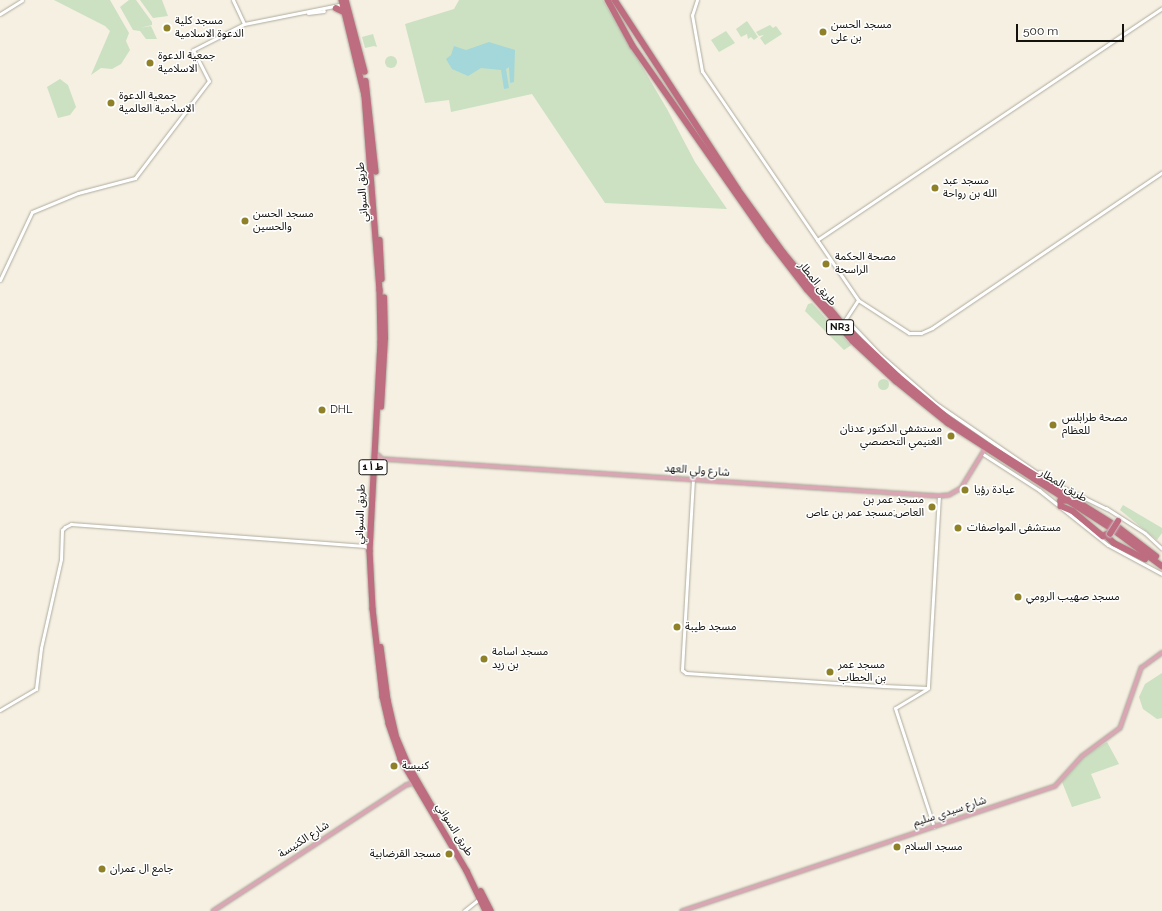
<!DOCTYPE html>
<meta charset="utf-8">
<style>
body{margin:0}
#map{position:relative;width:1162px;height:911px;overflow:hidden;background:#f5f0e2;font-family:Raleway,"Noto Sans Arabic",sans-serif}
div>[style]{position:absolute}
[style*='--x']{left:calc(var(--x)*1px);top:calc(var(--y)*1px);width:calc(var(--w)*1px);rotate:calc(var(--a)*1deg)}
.green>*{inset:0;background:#cce0c2}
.round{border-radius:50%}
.water>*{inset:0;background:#a3d7da}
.roads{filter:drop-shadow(0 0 1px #b0ac9f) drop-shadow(0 0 1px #b0ac9f)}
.minor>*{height:3px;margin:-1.5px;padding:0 1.5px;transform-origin:1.5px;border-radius:1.5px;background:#fff}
.major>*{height:4px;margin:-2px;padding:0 2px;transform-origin:2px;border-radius:2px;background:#d8a7b3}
.highway>*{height:5.5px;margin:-2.75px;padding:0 2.75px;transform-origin:2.75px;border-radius:2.75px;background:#be6d80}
.bridges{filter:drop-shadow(0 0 1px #d0d0cf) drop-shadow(0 0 1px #d0d0cf)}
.highway-bridge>*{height:5.5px;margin:-2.75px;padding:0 2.75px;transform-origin:2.75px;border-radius:2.75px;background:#be6d80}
.dots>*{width:11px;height:11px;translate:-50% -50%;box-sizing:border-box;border:2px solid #fff;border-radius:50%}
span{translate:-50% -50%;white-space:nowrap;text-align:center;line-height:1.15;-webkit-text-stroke:3px #fff;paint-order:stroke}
.shield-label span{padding:1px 3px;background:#fff;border:1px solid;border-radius:3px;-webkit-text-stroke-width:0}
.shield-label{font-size:10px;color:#13120d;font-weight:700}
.poi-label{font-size:11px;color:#13120d}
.left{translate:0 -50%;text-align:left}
.right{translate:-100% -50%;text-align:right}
.street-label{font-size:11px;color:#13120d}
.scale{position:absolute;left:1016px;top:24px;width:108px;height:18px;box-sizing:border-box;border:2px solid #13120d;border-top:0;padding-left:5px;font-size:12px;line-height:14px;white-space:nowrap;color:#13120d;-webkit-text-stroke:3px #fff;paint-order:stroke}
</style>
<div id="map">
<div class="green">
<div style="clip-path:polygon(54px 0,110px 0,129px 33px,126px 41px,130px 50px,121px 64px,112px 69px,101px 68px,91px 75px,110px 31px,105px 26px)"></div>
<div style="clip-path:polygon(129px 0,136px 0,152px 22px,152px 25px,140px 28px,151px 26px,157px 39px,146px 39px,140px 31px,133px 30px,120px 7px)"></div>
<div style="clip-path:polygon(140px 0,162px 0,168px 16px,153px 18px)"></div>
<div style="clip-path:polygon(459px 0,603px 0,667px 109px,695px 162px,727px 209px,605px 203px,532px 94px,451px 112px,449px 100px,425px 103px,405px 24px,454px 9px)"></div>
<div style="clip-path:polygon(747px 21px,758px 37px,754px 40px,751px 37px,748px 39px,747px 34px,741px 37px,736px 29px)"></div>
<div style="clip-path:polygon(770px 25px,773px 28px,776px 26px,782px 34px,765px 45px,760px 38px,764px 35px,759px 36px,756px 32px)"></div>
<div style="clip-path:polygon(726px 31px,735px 43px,719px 52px,711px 40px)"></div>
<div style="clip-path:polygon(373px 34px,377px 47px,374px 46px,365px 48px,362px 37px)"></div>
<div class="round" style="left:385px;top:56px;width:12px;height:12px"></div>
<div style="clip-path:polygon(60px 79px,68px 85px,76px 107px,70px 115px,58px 118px,47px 87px)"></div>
<div style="clip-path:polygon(812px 303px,836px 330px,837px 334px,840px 333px,851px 345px,850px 346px,844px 350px,805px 311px,808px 304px)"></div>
<div class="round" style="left:877.5px;top:378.5px;width:11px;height:11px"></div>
<div style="clip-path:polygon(1123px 505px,1162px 528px,1162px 533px,1157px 540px,1120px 510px)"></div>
<div style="clip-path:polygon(1162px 673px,1162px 718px,1157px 719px,1143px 709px,1139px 697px,1145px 684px)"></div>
<div style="clip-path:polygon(1107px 742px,1119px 764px,1091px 774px,1101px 798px,1072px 807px,1062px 782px,1085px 756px)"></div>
</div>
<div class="water">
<div style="clip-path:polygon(489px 42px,515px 50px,514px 82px,510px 83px,509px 67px,506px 69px,509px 88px,504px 89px,501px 70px,481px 68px,468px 76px,452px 69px,446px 59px,451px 55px,454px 46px,466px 50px)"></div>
</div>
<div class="roads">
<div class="minor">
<div style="--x:233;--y:0;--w:26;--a:65"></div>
<div style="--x:697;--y:0;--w:16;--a:108"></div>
<div style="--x:692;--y:15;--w:57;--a:79.9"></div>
<div style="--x:702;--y:71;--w:277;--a:55.7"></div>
<div style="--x:858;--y:300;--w:61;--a:32.9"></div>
<div style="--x:909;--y:333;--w:12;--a:0"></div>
<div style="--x:921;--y:333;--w:12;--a:-24"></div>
<div style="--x:932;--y:328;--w:278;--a:-34.1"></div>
<div style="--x:308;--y:13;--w:16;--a:-7"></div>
<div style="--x:0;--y:14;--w:26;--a:-32"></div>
<div style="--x:817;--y:240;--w:416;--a:-33.9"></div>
<div style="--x:0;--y:280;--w:75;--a:-64.8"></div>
<div style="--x:32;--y:212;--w:50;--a:-22.4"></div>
<div style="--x:78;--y:193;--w:59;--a:-14.7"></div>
<div style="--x:135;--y:178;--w:122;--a:-52.7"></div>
<div style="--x:209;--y:81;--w:35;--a:-117"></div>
<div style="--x:193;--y:50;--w:57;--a:-27"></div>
<div style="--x:244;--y:24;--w:102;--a:-11.3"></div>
<div style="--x:846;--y:319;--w:50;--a:46.6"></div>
<div style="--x:880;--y:355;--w:73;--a:41.1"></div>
<div style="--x:935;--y:403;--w:127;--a:34.4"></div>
<div style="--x:845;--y:320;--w:24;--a:-57"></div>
<div style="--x:983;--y:454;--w:67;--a:32.7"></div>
<div style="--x:1039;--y:490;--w:88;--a:38.6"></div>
<div style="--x:1108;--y:545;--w:61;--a:28.2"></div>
<div style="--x:1039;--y:472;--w:12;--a:35"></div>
<div style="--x:693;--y:479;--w:191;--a:93.3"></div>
<div style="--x:682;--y:670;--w:5;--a:37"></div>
<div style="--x:686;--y:673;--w:198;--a:3.8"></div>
<div style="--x:884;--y:686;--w:44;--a:2.6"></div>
<div style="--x:928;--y:688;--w:2;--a:-90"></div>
<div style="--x:928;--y:686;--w:190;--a:-86.7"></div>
<div style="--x:1048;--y:480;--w:66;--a:26.2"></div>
<div style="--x:1106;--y:508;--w:46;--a:32.7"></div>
<div style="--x:1145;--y:533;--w:23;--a:43"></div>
<div style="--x:927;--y:689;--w:37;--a:149"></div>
<div style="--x:895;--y:708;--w:125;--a:71.9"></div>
<div style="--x:0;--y:710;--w:42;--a:-30.3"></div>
<div style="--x:36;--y:689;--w:41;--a:-83"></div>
<div style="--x:41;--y:648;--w:91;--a:-77.3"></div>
<div style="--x:61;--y:559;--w:29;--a:-88"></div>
<div style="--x:62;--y:530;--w:4;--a:-45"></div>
<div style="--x:65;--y:527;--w:7;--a:-27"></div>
<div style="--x:71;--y:524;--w:295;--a:4.3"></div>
<div style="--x:365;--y:546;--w:5;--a:37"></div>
<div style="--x:464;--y:911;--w:19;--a:-39"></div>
</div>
<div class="major">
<div style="--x:378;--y:455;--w:6;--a:45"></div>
<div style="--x:382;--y:459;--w:558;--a:3.8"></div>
<div style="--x:939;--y:496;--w:10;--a:-6"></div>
<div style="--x:949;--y:495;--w:14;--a:-30"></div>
<div style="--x:961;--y:488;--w:46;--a:-58.4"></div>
<div style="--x:213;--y:911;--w:230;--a:-33.1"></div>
<div style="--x:406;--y:785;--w:8;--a:-14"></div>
<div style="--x:682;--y:911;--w:393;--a:-18.5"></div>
<div style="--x:1055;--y:786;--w:40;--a:-48"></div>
<div style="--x:1082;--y:756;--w:47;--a:-36.4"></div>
<div style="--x:1120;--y:728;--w:64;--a:-70.7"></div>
<div style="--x:1141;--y:668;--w:26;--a:-36"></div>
</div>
<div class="highway">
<div style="--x:342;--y:0;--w:99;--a:76.5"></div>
<div style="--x:365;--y:96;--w:195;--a:85.6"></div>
<div style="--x:380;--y:290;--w:52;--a:88.9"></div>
<div style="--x:381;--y:342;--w:209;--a:93"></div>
<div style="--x:370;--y:551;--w:58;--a:87"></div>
<div style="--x:373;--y:609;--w:89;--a:83.5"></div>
<div style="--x:383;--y:697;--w:28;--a:77"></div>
<div style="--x:389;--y:724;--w:37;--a:71"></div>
<div style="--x:401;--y:759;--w:130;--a:59.5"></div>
<div style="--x:467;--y:871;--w:44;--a:64.6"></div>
<div style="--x:346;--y:0;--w:74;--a:75.2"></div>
<div style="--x:608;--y:0;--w:52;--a:61.5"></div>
<div style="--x:633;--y:46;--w:237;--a:55"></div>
<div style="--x:769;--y:240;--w:62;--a:52.2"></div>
<div style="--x:807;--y:289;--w:69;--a:48.5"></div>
<div style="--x:853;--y:341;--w:59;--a:42.9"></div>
<div style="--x:896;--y:381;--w:67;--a:38.9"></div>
<div style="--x:948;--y:423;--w:197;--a:32.8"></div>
<div style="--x:1114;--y:530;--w:60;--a:36.9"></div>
<div style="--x:615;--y:0;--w:225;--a:56.9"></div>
<div style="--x:738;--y:189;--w:79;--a:54.3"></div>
<div style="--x:784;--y:253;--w:91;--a:50.4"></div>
<div style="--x:842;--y:323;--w:77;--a:43.4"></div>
<div style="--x:898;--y:376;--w:65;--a:40"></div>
<div style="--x:948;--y:418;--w:50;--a:34.3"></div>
<div style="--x:989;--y:446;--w:152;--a:32.1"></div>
<div style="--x:1118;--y:527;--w:48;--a:37.3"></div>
<div style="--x:336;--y:8;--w:11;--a:27"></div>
<div style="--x:366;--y:81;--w:91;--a:83.7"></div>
<div style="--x:380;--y:240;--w:39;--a:87"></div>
<div style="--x:381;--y:407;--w:69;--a:-86.7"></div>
<div style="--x:385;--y:338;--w:40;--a:-91.4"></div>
<div style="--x:1067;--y:501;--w:6;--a:180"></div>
<div style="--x:1061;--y:501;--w:5;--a:90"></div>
<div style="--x:1061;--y:506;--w:13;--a:23"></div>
<div style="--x:1073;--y:511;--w:39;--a:40"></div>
<div style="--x:1103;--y:536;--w:7;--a:-27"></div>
<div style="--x:1110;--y:534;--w:4;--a:104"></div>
<div style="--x:1109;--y:538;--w:7;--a:45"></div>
<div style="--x:1114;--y:543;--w:35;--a:27"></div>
<div style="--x:1145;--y:559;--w:4;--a:-63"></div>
<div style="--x:1147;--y:555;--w:4;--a:-146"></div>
<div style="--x:381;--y:647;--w:53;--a:82.5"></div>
<div style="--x:388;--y:700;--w:39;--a:77"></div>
<div style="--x:397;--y:738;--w:33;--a:67"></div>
<div style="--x:410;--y:768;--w:44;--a:59.9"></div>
<div style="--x:481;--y:891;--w:22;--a:63"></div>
</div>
</div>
<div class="bridges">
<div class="highway-bridge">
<div style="--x:1110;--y:534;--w:15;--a:-58"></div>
</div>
</div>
<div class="dots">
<div style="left:167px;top:28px;background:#8f8128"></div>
<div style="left:823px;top:32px;background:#8f8128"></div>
<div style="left:150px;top:63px;background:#8f8128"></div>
<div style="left:111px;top:103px;background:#8f8128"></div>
<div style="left:935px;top:188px;background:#8f8128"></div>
<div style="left:245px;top:221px;background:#8f8128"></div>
<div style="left:826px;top:264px;background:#8f8128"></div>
<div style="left:322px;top:410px;background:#8f8128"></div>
<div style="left:1053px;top:425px;background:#8f8128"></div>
<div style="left:951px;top:436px;background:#8f8128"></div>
<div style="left:965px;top:490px;background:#8f8128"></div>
<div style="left:932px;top:507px;background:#8f8128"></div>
<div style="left:958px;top:528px;background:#8f8128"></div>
<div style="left:1018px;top:597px;background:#8f8128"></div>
<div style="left:677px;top:627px;background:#8f8128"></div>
<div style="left:484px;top:659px;background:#8f8128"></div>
<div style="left:830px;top:672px;background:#8f8128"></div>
<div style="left:394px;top:766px;background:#8f8128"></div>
<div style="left:897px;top:847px;background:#8f8128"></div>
<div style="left:449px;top:854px;background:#8f8128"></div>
<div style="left:102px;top:869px;background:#8f8128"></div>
</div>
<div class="shield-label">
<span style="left:840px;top:327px">NR3</span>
<span style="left:373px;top:467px">ط أ 1</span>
</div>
<div class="poi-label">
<span class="left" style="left:175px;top:28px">مسجد كلية<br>الدعوة الاسلامية</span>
<span class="left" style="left:831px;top:32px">مسجد الحسن<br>بن على</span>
<span class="left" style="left:158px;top:63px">جمعية الدعوة<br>الاسلامية</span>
<span class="left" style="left:119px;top:103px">جمعية الدعوة<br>الاسلامية العالمية</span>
<span class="left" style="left:943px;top:188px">مسجد عبد<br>الله بن رواحة</span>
<span class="left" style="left:253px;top:221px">مسجد الحسن<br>والحسين</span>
<span class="left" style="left:835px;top:264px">مصحة الحكمة<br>الراسخة</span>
<span class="left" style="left:330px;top:410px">DHL</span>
<span class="left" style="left:1062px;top:425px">مصحة طرابلس<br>للعظام</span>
<span class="right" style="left:942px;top:436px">مستشفي الدكتور عدنان<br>الغنيمي التخصصي</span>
<span class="left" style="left:974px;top:490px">عيادة رؤيا</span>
<span class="right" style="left:924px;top:507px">مسجد عمر بن<br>العاص;مسجد عمر بن عاص</span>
<span class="left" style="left:967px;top:528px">مستشفى المواصفات</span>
<span class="left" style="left:1026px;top:597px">مسجد صهيب الرومي</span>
<span class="left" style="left:685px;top:627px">مسجد طيبة</span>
<span class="left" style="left:492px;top:659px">مسجد اسامة<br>بن زيد</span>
<span class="left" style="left:838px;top:672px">مسجد عمر<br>بن الخطاب</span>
<span class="left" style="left:402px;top:766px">كنيسة</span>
<span class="left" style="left:905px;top:847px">مسجد السلام</span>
<span class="right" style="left:441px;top:854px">مسجد القرضابية</span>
<span class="left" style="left:110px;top:869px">جامع ال عمران</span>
</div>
<div class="street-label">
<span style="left:363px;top:192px;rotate:-94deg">طريق السواني</span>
<span style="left:817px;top:284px;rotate:51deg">طريق المطار</span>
<span style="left:697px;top:471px;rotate:4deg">شارع ولي العهد</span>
<span style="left:1063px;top:486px;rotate:31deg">طريق المطار</span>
<span style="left:361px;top:514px;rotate:-88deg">طريق السواني</span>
<span style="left:950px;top:812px;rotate:-18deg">شارع سيدي سليم</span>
<span style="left:454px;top:830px;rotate:58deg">طريق السواني</span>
<span style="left:304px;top:840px;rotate:-33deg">شارع الكنيسة</span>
</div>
<div class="scale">500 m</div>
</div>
